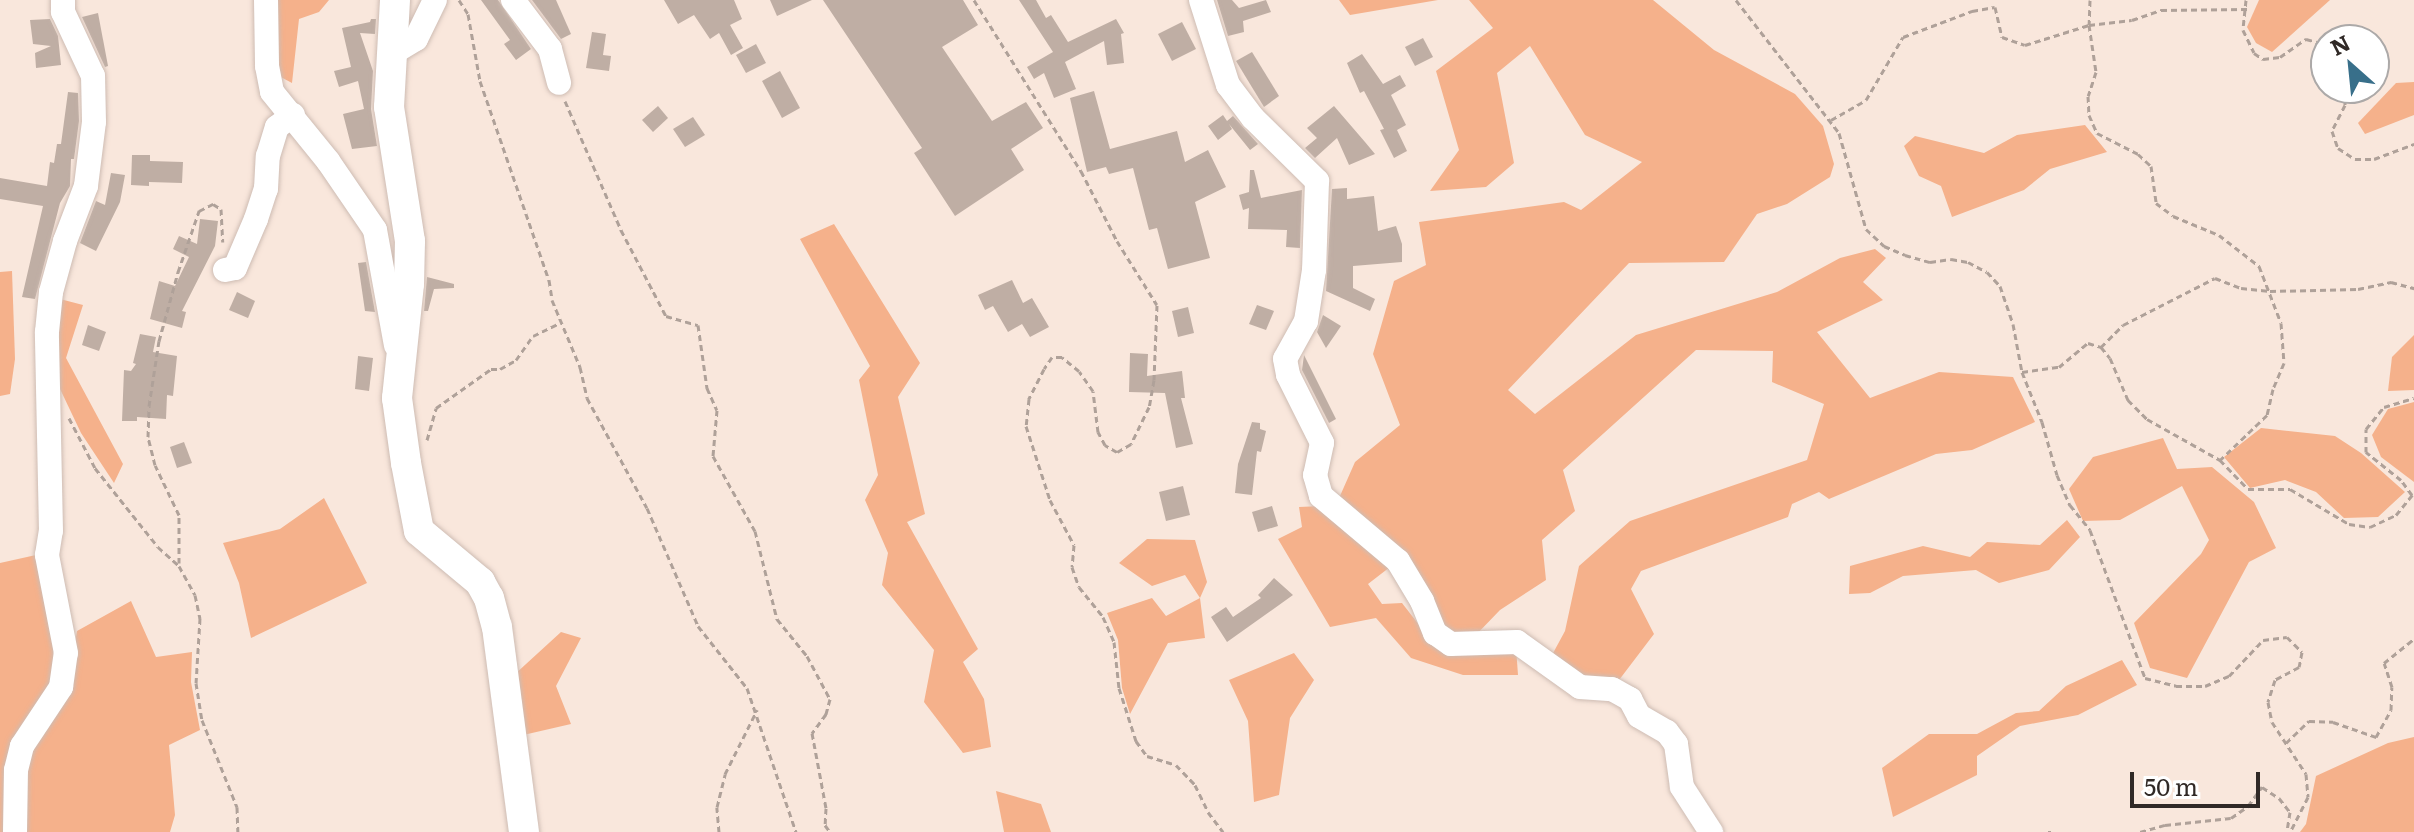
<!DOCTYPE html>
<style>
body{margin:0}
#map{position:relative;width:2414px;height:832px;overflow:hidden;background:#f9e7dc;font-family:Literata,serif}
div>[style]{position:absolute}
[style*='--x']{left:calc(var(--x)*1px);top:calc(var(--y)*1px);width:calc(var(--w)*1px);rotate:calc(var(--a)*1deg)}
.green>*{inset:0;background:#f5b18b}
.building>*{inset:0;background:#bfaea4}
.path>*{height:3px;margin-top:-1.5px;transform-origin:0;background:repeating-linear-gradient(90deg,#afa199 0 6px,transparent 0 10px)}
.roads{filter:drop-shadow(0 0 2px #cebcb3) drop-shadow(0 0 2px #cebcb3)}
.minor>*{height:24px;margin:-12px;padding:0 12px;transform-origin:12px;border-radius:12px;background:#fff}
.major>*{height:30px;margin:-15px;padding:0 15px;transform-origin:15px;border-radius:15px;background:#fff}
span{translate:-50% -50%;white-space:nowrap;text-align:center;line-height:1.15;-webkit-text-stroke:7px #fff;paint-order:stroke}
.north{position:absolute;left:2310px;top:24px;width:80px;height:80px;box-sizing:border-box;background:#fff;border:2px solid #aca9a8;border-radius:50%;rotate:333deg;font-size:22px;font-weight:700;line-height:32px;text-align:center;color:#302926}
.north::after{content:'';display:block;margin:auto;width:28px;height:36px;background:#386f8a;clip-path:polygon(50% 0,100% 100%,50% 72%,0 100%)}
.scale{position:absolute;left:2130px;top:772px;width:130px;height:36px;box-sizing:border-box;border:4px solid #302926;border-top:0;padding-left:10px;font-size:24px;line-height:28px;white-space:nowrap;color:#302926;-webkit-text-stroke:6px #fff;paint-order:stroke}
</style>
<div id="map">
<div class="green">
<div style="clip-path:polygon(275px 0,329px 0,319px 12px,299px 19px,292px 83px,275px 74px)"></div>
<div style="clip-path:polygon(1339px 0,1438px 0,1350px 15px)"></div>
<div style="clip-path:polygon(1469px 0,1653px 0,1714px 50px,1795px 94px,1823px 126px,1834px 164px,1830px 177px,1787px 204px,1757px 214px,1724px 262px,1629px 263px,1508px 390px,1535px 414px,1636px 335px,1777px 292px,1840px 258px,1875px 249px,1886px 258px,1863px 282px,1883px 300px,1817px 332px,1870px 398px,1939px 372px,2013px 377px,2035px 422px,1972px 450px,1936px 454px,1829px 499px,1819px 492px,1792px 504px,1788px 517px,1641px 571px,1631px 589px,1654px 634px,1616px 684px,1578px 679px,1552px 655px,1565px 631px,1579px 566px,1630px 521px,1807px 460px,1824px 404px,1772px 382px,1773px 351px,1696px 350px,1563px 470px,1575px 511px,1542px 540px,1546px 580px,1500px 610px,1474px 637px,1452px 636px,1336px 505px,1355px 462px,1400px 425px,1373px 354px,1394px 281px,1426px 265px,1419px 222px,1564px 202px,1581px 210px,1642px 162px,1585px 135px,1530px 46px,1497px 73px,1514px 163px,1486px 187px,1430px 191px,1459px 150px,1436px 71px,1493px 28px)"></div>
<div style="clip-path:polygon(2259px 0,2330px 0,2272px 52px,2256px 43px,2247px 27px)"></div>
<div style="clip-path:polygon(2414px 82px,2414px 115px,2365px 134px,2358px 123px,2396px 83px)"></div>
<div style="clip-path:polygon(2085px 125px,2107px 152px,2050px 169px,2024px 190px,1952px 217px,1941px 186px,1919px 176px,1904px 146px,1915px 136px,1984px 153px,2017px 135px)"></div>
<div style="clip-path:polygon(834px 224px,920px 363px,898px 397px,925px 514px,907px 522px,978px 649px,963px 662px,984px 699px,991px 747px,963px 753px,924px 702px,934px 650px,882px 585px,888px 553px,865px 500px,878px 475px,859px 380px,870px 366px,800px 239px)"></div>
<div style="clip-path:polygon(12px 271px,15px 359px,10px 394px,0 396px,0 272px)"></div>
<div style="clip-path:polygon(60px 299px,83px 305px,66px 358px,123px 464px,114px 483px,81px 433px,51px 370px)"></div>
<div style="clip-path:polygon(2414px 335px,2414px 390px,2388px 391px,2392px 357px)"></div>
<div style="clip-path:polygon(2414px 402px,2414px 482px,2381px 457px,2372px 435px,2388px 409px)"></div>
<div style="clip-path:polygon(2261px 428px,2335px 436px,2361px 453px,2405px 492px,2378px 517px,2344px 518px,2316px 492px,2285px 480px,2250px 488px,2224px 457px)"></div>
<div style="clip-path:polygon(2163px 438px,2177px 469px,2212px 467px,2254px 502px,2276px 548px,2249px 562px,2187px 678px,2150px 668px,2134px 623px,2201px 554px,2209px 540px,2182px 486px,2120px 520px,2083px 521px,2069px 489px,2093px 457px)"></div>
<div style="clip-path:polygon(324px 498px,367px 583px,251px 638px,239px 583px,223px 543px,280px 529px)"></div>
<div style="clip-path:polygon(1322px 506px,1390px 567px,1368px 584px,1382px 604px,1402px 603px,1423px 630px,1516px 647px,1518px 675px,1463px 675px,1411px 658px,1376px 618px,1330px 627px,1278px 539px,1302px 527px,1299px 507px)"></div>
<div style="clip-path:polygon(2067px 520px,2080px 537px,2049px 570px,1999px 583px,1976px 570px,1903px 576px,1870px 593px,1849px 594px,1850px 566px,1923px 546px,1970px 557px,1987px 542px,2040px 545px)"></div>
<div style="clip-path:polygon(1147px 539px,1195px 540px,1207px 582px,1200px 598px,1205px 638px,1168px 643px,1130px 714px,1122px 688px,1118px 640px,1107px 613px,1152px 598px,1166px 616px,1200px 598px,1185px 575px,1152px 586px,1119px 563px)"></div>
<div style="clip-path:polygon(36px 555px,54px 652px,52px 679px,4px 832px,0 832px,0 563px)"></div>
<div style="clip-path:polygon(131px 601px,156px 657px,192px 652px,191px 682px,200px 730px,169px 745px,175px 815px,170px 832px,22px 832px,27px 751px,48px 729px,67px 691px,77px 631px)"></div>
<div style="clip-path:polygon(561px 632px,581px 638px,556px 686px,571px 724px,519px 736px,514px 675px)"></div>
<div style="clip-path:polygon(1294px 653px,1314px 680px,1290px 718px,1279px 795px,1254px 802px,1248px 721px,1229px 680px)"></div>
<div style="clip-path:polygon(2122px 660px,2137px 685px,2078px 715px,2020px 726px,1977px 756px,1977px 775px,1893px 817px,1882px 768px,1929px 734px,1977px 734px,2016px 713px,2039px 711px,2066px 686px)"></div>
<div style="clip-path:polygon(2414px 737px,2414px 832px,2300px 832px,2306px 824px,2316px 776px,2388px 743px)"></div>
<div style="clip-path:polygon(996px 791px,1041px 804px,1051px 832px,1004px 832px)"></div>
</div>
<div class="building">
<div style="clip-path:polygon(481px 0,498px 0,531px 49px,516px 60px,504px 44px,510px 40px)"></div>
<div style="clip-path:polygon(532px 0,556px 0,571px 34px,561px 39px)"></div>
<div style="clip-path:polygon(664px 0,734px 0,742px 19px,730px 25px,743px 48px,731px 55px,719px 33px,710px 39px,694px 15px,678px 24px)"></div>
<div style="clip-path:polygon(770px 0,812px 0,777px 16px)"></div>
<div style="clip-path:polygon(823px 0,963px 0,978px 25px,942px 47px,992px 121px,1026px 102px,1043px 128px,1011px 149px,1024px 170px,955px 216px,914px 153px,922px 148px)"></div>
<div style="clip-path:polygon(1019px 0,1036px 0,1046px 18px,1051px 15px,1068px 42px,1116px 19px,1124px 33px,1121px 34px,1124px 63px,1107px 65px,1104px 41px,1065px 62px,1076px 89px,1054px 98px,1044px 73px,1034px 79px,1027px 67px,1053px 52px)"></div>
<div style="clip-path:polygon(1217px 0,1232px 0,1239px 8px,1266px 0,1271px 12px,1243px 21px,1244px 32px,1228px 36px)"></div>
<div style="clip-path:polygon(98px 13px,108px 66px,105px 67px,82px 17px)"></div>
<div style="clip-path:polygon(50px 19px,58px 36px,61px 65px,36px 68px,35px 53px,51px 46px,33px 44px,30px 20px)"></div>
<div style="clip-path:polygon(371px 19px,376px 19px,375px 34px,360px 33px,373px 71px,371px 109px,377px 146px,352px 149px,343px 114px,364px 109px,358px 81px,339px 87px,334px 71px,351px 67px,342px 28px,370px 22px)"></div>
<div style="clip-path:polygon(1182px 22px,1196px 49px,1172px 61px,1158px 34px)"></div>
<div style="clip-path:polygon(592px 32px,606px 34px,603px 55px,611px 56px,609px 71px,586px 68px)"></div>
<div style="clip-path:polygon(1423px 38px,1433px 57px,1415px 66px,1405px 47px)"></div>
<div style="clip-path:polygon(756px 44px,766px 63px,746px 73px,736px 55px)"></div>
<div style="clip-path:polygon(1252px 52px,1279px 96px,1264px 107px,1236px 61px)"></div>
<div style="clip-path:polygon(1362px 54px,1383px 84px,1400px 75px,1406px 86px,1391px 95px,1406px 125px,1397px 130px,1407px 151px,1394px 158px,1380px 130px,1384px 129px,1364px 91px,1360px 93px,1347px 63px)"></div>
<div style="clip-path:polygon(780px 71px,800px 108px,782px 118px,762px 81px)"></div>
<div style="clip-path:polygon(1094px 91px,1110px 149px,1177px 131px,1185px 162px,1208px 150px,1226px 187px,1195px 202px,1210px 258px,1168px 269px,1157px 228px,1149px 230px,1133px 168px,1109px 174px,1106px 167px,1087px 172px,1070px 98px)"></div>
<div style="clip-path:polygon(68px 92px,78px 93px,79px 121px,74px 159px,71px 159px,70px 186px,60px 203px,35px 299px,22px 297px,43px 206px,0 199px,0 178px,47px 186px,50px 162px,54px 163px,57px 144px,61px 144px)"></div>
<div style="clip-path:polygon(658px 106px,668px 118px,653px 132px,642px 120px)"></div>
<div style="clip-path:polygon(1334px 106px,1365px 142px,1375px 154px,1349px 165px,1337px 138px,1315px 158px,1305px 148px,1317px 138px,1307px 128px)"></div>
<div style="clip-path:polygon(1223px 115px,1227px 121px,1233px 116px,1258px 144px,1250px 150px,1229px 124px,1232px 129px,1218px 140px,1208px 126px)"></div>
<div style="clip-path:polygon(693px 117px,705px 135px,685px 147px,673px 129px)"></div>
<div style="clip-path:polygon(132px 155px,150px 155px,150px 161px,183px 162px,182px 183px,149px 182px,149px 186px,131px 185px)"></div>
<div style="clip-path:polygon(1250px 170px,1254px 170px,1261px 198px,1302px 190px,1300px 248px,1286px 247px,1287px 230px,1248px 229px,1249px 208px,1243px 210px,1239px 195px,1249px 192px)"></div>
<div style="clip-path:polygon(111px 173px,125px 175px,120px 202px,96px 251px,80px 243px,96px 201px,105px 205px)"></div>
<div style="clip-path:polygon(1347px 188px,1347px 199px,1374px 196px,1378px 231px,1396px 226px,1402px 244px,1402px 262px,1353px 266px,1353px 288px,1375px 299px,1370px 311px,1326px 291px,1332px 189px)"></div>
<div style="clip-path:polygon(200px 219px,218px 221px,215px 246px,182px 311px,186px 312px,182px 328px,150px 319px,159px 281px,175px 286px,189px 257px,173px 249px,179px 236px,197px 244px)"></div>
<div style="clip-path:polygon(366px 262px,375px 312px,365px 311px,358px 263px)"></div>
<div style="clip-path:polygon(427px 277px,454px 284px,454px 288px,434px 289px,428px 311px,424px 311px)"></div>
<div style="clip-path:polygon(1012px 280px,1023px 303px,1032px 298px,1049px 327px,1030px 337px,1022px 324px,1008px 332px,993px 306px,985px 310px,978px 295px)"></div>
<div style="clip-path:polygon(237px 292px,255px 301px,248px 318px,229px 310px)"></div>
<div style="clip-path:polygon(1257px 305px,1274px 311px,1266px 330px,1249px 324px)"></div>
<div style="clip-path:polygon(1188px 307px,1194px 333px,1178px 337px,1172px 311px)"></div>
<div style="clip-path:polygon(1323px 315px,1341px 326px,1326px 348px,1317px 332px)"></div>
<div style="clip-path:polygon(88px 325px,106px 332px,99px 351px,82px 345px)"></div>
<div style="clip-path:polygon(140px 334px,156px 337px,153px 352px,177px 356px,173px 396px,167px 395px,166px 419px,137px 417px,137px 421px,122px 421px,124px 370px,131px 371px,136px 364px,133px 363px)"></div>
<div style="clip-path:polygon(1130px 353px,1148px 354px,1147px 376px,1182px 371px,1185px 398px,1181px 398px,1193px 444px,1176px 448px,1165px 393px,1129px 392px)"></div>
<div style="clip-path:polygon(1304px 355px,1336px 419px,1329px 423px,1302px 370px)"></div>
<div style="clip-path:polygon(358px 356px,373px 358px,369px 391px,355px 389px)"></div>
<div style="clip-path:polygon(1252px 422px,1260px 423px,1260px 429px,1266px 431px,1261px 452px,1257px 451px,1252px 495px,1235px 493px,1238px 464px)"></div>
<div style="clip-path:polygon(184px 442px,192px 463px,177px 468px,170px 447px)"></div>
<div style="clip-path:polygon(1183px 486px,1190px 515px,1166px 521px,1159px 492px)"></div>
<div style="clip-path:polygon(1272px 506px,1278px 526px,1258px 532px,1252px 512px)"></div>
<div style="clip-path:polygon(1274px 578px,1293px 595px,1227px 642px,1211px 617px,1226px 607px,1233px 617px,1261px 598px,1258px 595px)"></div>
</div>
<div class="path">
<div style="--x:459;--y:0;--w:17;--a:57"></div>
<div style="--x:468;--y:14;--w:68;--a:79.8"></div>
<div style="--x:480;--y:81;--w:211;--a:70.9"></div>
<div style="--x:549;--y:280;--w:20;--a:81"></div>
<div style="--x:552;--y:300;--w:73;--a:67.3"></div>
<div style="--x:580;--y:367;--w:32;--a:77"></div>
<div style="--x:587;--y:398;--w:125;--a:61.4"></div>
<div style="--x:647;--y:508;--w:129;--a:66.6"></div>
<div style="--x:698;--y:626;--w:79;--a:51.7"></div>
<div style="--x:747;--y:688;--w:152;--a:71.2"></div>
<div style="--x:974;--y:0;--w:202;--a:58"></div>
<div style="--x:1081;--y:171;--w:79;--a:62.8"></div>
<div style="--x:1117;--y:241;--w:75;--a:58"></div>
<div style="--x:1157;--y:305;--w:75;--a:92.3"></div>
<div style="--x:1154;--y:380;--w:27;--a:100"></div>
<div style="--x:1149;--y:407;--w:41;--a:115.9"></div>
<div style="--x:1131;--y:444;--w:16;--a:150"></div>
<div style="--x:1117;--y:452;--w:14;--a:-150"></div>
<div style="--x:1105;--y:445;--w:15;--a:-118"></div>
<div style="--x:1098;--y:432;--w:41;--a:-97"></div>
<div style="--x:1093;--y:391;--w:24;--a:-125"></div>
<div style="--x:1079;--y:371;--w:22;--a:-141"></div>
<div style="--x:1062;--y:357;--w:10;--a:180"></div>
<div style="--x:1052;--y:357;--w:14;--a:124"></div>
<div style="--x:1044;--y:369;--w:34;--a:117"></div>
<div style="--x:1029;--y:399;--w:27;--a:96"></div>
<div style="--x:1026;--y:426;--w:78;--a:72"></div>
<div style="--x:1050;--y:500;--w:51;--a:61.9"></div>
<div style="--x:1074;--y:545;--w:22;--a:95"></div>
<div style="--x:1072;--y:567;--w:21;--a:71"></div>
<div style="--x:1079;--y:587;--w:38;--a:51"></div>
<div style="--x:1103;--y:617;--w:27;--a:66"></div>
<div style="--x:1114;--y:642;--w:46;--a:83.8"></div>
<div style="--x:1119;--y:688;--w:56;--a:72.2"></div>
<div style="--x:1136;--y:741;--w:19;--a:54"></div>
<div style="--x:1147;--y:756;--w:30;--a:17"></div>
<div style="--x:1176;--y:765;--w:28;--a:46"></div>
<div style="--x:1195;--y:785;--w:30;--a:64"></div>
<div style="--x:1208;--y:812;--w:25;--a:53"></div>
<div style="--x:1736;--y:0;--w:168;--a:52.2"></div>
<div style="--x:1839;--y:133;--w:100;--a:74.3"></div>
<div style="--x:1866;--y:229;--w:25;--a:43"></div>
<div style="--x:1884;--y:246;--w:23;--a:23"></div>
<div style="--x:1905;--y:255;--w:26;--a:16"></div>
<div style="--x:1930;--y:262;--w:21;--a:-8"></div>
<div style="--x:1951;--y:259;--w:17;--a:10"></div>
<div style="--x:1968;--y:262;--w:21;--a:28"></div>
<div style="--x:1987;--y:272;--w:19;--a:47"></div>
<div style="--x:2000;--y:286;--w:40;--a:71.1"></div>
<div style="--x:2013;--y:324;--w:49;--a:79.4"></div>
<div style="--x:2022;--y:372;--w:54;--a:68.2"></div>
<div style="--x:2042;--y:422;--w:55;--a:74.2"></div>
<div style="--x:2057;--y:475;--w:33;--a:67"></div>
<div style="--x:2070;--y:505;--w:32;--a:51"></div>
<div style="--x:2090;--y:530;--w:158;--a:69.6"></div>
<div style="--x:2145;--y:678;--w:32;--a:14"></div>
<div style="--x:2176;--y:686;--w:29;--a:0"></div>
<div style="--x:2205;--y:686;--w:26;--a:-23"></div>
<div style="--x:2229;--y:676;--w:50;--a:-46.6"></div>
<div style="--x:2263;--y:640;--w:24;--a:-7"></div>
<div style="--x:2287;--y:637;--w:21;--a:45"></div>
<div style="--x:2302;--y:652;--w:15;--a:101"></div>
<div style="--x:2299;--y:667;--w:27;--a:152"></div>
<div style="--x:2275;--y:680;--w:23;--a:108"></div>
<div style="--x:2268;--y:702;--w:20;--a:79"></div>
<div style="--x:2272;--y:722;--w:62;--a:56.8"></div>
<div style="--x:2306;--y:774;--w:23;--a:85"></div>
<div style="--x:2308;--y:797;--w:39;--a:117"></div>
<div style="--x:2090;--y:0;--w:25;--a:92"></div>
<div style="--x:2089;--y:25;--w:48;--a:81.5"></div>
<div style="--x:2096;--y:72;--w:25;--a:108"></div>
<div style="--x:2088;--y:96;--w:19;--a:87"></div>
<div style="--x:2089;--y:115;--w:20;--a:66"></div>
<div style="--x:2097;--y:133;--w:46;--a:27.1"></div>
<div style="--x:2138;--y:154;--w:18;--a:43"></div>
<div style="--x:2151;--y:166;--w:37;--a:82"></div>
<div style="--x:2156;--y:203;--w:21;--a:37"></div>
<div style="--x:2173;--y:216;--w:50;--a:22.4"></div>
<div style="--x:2219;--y:235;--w:51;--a:37.8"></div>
<div style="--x:2259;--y:266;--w:61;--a:68.9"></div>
<div style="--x:2281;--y:323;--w:40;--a:85.7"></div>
<div style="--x:2284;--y:363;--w:28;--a:113"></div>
<div style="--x:2273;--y:389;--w:27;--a:103"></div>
<div style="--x:2267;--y:415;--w:65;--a:136.2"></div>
<div style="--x:2246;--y:0;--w:30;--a:96"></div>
<div style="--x:2243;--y:30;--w:25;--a:64"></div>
<div style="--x:2254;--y:53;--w:11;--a:34"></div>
<div style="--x:2263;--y:59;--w:17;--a:-7"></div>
<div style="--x:2280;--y:57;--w:32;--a:-35"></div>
<div style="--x:2306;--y:39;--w:11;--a:15"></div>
<div style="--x:2317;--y:42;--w:14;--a:51"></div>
<div style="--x:2345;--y:88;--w:17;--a:90"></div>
<div style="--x:2345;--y:105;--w:29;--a:117"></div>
<div style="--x:2332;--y:131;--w:18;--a:71"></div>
<div style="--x:2338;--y:148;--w:20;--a:33"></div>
<div style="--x:2355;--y:159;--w:19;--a:0"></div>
<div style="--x:2374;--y:159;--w:43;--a:-20.6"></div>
<div style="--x:565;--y:101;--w:141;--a:66.5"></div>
<div style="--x:621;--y:230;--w:97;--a:62.4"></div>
<div style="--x:666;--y:316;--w:33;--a:16"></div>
<div style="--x:698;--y:325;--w:64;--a:81.9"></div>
<div style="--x:707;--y:388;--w:24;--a:66"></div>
<div style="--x:717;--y:410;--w:46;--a:95"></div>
<div style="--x:713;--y:456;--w:86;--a:60.8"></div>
<div style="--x:755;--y:531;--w:91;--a:76"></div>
<div style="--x:777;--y:619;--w:48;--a:51"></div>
<div style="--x:807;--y:656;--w:49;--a:61.9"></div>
<div style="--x:830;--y:699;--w:16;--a:105"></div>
<div style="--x:826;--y:714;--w:24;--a:126"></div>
<div style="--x:812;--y:733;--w:76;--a:79.4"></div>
<div style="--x:826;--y:808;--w:17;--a:93"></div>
<div style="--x:825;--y:825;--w:9;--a:54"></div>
<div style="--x:1831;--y:120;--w:40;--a:-29.7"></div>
<div style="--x:1866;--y:100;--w:73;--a:-59.6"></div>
<div style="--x:1903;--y:37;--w:74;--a:-20.6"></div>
<div style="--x:1972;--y:11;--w:23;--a:-10"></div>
<div style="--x:1995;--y:7;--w:31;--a:77"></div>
<div style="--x:2002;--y:37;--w:24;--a:19"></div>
<div style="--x:2025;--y:45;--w:67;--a:-17.4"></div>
<div style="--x:2089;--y:25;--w:43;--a:-6.6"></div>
<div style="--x:2132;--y:20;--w:31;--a:-19"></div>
<div style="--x:2161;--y:10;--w:86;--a:-0.7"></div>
<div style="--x:2101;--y:347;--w:31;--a:-45"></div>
<div style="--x:2123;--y:325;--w:103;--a:-27.1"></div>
<div style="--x:2215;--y:278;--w:28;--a:21"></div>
<div style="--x:2241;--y:288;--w:29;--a:6"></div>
<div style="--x:2270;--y:291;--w:88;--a:-1.3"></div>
<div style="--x:2358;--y:289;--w:34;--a:-12"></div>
<div style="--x:2391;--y:282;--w:24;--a:15"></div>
<div style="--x:2022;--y:372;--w:37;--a:-8"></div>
<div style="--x:2059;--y:367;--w:38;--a:-40"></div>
<div style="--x:2088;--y:343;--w:14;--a:17"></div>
<div style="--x:2101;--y:347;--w:14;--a:51"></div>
<div style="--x:2110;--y:358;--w:46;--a:66.8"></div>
<div style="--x:2128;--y:400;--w:27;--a:45"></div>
<div style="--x:2147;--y:419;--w:84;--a:29.3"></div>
<div style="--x:2220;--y:460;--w:40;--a:46"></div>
<div style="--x:2248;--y:489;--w:42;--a:0"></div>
<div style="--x:2290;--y:489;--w:69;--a:30.7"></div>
<div style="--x:2349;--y:524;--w:21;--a:8"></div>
<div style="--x:2370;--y:527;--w:29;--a:-25"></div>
<div style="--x:2396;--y:515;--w:26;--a:-51"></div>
<div style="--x:2412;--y:495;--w:19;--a:-126"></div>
<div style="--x:2401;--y:480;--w:45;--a:-141.3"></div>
<div style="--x:2366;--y:452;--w:23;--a:-90"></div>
<div style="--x:2366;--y:429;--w:28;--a:-51"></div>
<div style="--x:2384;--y:407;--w:31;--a:-17"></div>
<div style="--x:69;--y:418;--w:56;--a:62.5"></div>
<div style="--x:95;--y:468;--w:101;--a:51.4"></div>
<div style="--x:158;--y:547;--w:28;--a:42"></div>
<div style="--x:179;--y:566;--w:33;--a:61"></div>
<div style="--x:195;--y:595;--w:24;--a:78"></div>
<div style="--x:200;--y:618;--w:65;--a:93.5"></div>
<div style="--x:196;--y:683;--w:37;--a:81"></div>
<div style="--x:202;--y:720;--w:94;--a:68.1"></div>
<div style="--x:237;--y:807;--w:25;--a:88"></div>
<div style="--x:427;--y:440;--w:33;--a:-74"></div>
<div style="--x:436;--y:408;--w:67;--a:-35.3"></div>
<div style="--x:491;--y:369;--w:9;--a:0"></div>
<div style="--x:500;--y:369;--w:18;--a:-29"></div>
<div style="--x:516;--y:360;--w:29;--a:-55"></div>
<div style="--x:533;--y:336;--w:30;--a:-26"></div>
<div style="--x:179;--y:563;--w:48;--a:-90"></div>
<div style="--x:179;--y:515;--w:55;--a:-115.6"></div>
<div style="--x:155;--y:465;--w:29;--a:-104"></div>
<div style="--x:148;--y:437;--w:31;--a:-88"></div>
<div style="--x:149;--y:406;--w:66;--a:-81.3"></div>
<div style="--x:159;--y:341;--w:72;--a:-74.6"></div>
<div style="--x:178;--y:272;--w:65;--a:-71"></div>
<div style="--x:199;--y:211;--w:16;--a:-27"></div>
<div style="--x:213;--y:204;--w:9;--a:32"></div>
<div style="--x:221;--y:209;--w:33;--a:87"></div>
<div style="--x:2286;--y:743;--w:32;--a:-44"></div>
<div style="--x:2309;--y:721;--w:24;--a:2"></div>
<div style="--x:2333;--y:722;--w:46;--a:19.2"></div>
<div style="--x:2376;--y:737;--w:31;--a:-61"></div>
<div style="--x:2391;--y:710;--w:23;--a:-88"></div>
<div style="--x:2392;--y:687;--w:25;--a:-108"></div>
<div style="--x:2384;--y:663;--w:38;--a:-39"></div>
<div style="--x:719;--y:832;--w:25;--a:-95"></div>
<div style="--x:717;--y:807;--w:34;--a:-76"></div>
<div style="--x:725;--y:774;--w:72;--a:-63.4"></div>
<div style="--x:2048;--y:832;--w:3;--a:0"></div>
<div style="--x:2140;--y:832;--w:26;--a:-16"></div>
<div style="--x:2165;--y:825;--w:66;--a:-6.1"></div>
<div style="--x:2231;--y:818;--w:21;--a:-35"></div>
<div style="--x:2248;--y:806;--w:24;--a:-54"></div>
<div style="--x:2262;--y:787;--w:20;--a:33"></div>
<div style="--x:2279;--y:798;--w:18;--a:52"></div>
<div style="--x:2290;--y:812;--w:20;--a:99"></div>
</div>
<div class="roads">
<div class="minor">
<div style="--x:266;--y:0;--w:66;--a:89.1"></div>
<div style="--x:267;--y:66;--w:26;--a:79"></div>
<div style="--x:272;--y:92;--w:89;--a:50.9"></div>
<div style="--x:328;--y:161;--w:83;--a:55.7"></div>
<div style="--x:375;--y:230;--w:117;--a:79.7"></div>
<div style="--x:513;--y:0;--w:61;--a:52.9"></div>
<div style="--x:550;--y:49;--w:35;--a:75"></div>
<div style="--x:1201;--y:0;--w:89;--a:72.4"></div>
<div style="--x:1228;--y:85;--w:41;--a:52.9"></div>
<div style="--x:1253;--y:118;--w:90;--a:44.5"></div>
<div style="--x:1317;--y:181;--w:89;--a:91.9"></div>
<div style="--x:1314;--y:270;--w:52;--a:98.9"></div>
<div style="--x:1306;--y:321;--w:43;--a:118.9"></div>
<div style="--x:1285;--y:359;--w:16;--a:79"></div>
<div style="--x:1288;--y:375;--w:76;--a:63.4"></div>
<div style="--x:1322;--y:443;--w:33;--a:102"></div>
<div style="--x:1315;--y:475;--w:22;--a:74"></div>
<div style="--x:1321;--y:496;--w:101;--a:40.2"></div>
<div style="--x:1398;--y:561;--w:47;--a:59"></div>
<div style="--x:1422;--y:601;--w:35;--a:68"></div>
<div style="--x:1435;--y:633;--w:19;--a:35"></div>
<div style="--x:1451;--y:644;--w:66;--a:-1.7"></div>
<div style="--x:1517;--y:642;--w:77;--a:35.5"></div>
<div style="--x:1580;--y:687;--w:32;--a:4"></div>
<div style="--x:1612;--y:689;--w:21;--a:29"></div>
<div style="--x:1630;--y:699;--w:19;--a:62"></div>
<div style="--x:1639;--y:716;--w:32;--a:30"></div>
<div style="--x:1667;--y:732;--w:15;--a:53"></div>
<div style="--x:1676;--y:744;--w:43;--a:82.1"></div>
<div style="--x:1682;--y:787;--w:54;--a:57.2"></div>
<div style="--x:391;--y:54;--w:29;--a:-31"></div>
<div style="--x:416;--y:39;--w:43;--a:-64"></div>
<div style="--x:225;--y:270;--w:10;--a:-11"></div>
<div style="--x:235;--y:268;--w:53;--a:-66.8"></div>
<div style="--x:256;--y:219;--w:32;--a:-72"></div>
<div style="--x:266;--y:189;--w:33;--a:-87"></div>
<div style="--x:268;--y:156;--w:30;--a:-73"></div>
<div style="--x:277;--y:127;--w:20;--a:-37"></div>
<div style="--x:15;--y:832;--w:62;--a:-89.1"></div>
<div style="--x:16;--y:770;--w:25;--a:-76"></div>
<div style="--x:22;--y:746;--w:71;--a:-56.5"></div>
<div style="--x:61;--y:687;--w:34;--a:-82"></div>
<div style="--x:66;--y:653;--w:100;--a:-101"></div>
<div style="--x:47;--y:555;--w:24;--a:-81"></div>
<div style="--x:51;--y:531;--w:199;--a:-91.2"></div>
<div style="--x:47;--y:332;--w:40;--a:-84.3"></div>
<div style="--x:51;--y:292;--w:53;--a:-74.6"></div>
<div style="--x:65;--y:241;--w:59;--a:-69.1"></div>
<div style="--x:86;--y:186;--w:64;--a:-82.9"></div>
<div style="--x:94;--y:122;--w:46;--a:-91.2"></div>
<div style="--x:93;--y:76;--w:71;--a:-115.1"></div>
<div style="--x:63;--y:12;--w:12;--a:-90"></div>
</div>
<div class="major">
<div style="--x:395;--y:0;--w:107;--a:93.2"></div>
<div style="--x:389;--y:107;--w:136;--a:81.1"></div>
<div style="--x:410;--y:241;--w:43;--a:91.3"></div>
<div style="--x:409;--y:284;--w:115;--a:96"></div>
<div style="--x:397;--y:398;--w:66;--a:82.1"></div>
<div style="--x:406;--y:463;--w:69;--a:79.2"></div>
<div style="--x:419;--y:531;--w:80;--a:39.9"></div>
<div style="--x:480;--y:582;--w:18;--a:61"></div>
<div style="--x:489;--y:598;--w:30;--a:75"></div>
<div style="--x:497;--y:627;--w:207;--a:82.5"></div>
</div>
</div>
<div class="north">N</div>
<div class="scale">50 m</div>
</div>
